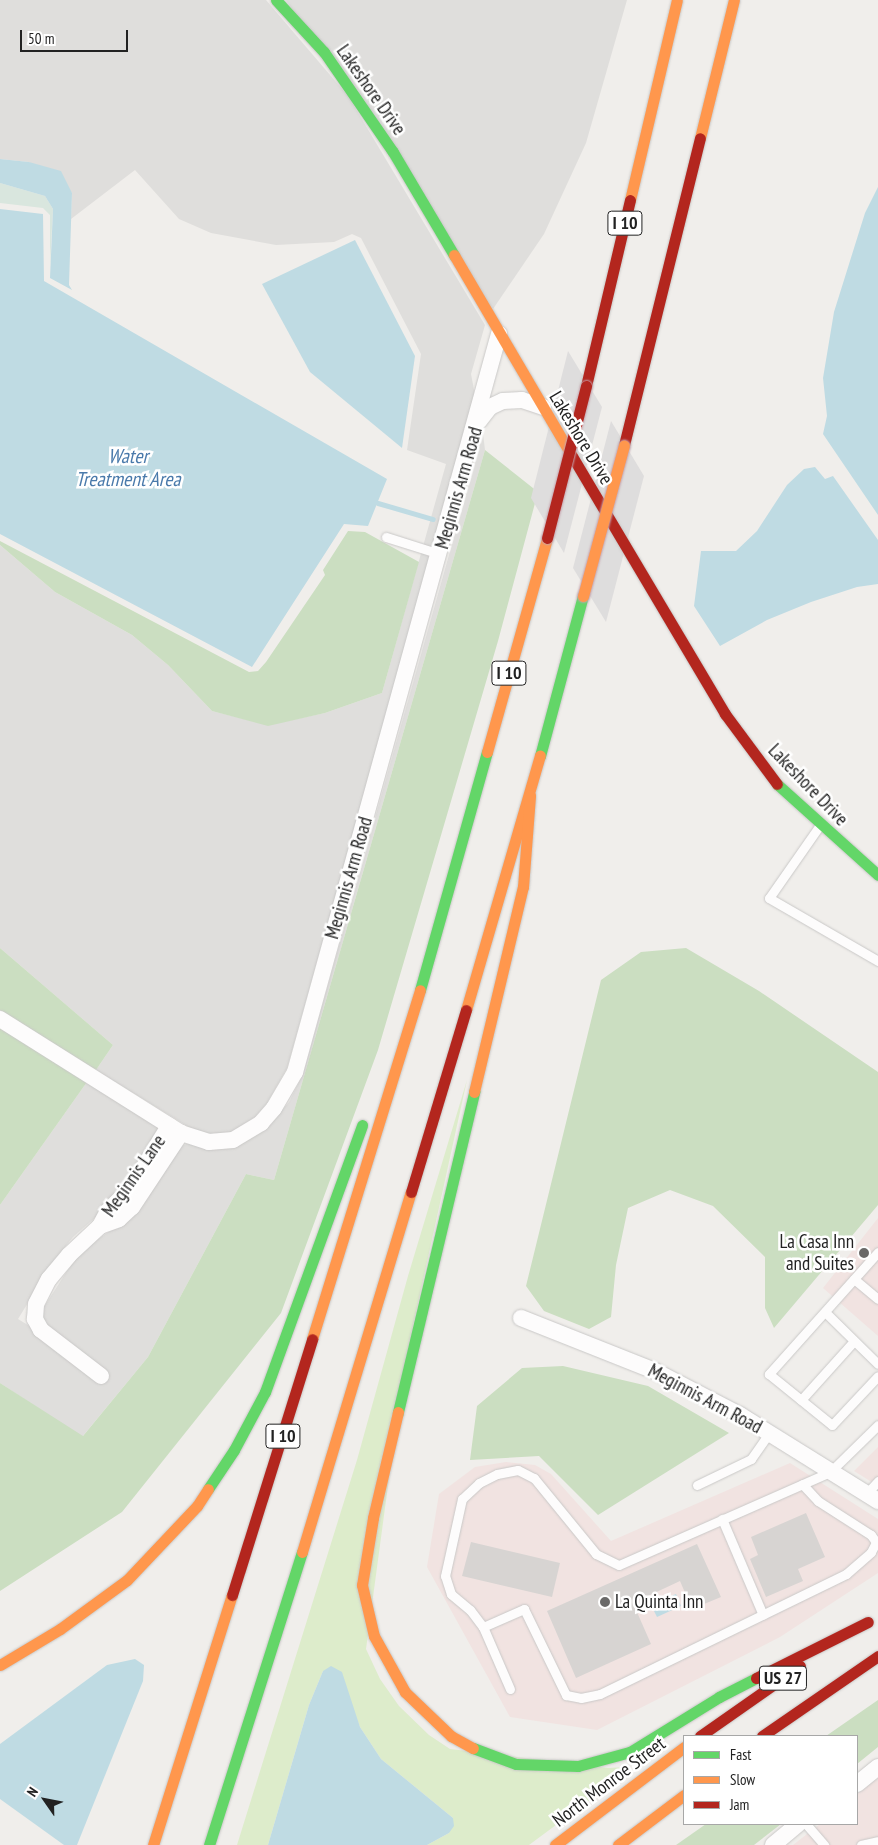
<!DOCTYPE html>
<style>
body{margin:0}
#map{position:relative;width:878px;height:1845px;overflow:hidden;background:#f0eeeb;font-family:"PT Sans Narrow",sans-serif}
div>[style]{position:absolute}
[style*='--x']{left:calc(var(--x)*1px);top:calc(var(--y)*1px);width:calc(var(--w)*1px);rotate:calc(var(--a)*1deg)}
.residential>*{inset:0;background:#dfdedc}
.commercial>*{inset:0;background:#f1e3e1}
.grass>*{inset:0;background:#ddeccb}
.forest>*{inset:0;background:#cbdec1}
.wetland>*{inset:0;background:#d9e6de}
.water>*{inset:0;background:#bfdbe3}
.pier>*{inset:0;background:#dedddd}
.stream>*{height:4.5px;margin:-2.25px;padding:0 2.25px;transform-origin:2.25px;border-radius:2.25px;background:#bfdbe3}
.building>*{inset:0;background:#d7d4d2}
.roads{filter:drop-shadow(0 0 1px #c9c8c7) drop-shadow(0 0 1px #c9c8c7)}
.lane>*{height:9px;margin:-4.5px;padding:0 4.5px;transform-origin:4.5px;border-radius:4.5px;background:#fdfcfc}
.street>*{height:16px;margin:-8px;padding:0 8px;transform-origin:8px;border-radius:8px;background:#fdfcfc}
.fast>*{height:11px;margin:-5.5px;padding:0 5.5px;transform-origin:5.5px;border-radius:5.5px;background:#63d668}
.slow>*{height:11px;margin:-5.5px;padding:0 5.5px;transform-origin:5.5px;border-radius:5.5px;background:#ff974d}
.jam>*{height:11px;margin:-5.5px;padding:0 5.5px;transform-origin:5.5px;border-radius:5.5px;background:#b3261e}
.bridges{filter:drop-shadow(0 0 1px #c5a2ac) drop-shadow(0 0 1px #c5a2ac)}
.slow-bridge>*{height:11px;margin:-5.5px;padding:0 5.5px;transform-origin:5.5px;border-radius:5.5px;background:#ff974d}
.jam-bridge>*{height:11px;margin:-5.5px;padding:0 5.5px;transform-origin:5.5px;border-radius:5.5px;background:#b3261e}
.dots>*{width:14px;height:14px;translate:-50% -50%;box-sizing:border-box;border:2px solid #fff;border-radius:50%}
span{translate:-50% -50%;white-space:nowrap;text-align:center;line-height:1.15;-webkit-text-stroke:5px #fff;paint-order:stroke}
.shield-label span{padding:1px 4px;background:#fff;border:1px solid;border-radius:4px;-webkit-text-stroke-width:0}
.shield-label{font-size:18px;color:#222;font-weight:700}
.street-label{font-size:19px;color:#222}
.poi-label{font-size:19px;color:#222}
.right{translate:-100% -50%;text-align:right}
.left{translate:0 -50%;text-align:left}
.water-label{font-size:20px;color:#4a7aab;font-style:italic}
.legend{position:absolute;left:683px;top:1735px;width:175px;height:90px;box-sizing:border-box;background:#fff;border:1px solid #a7a7a7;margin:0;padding:6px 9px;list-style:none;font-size:15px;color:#222}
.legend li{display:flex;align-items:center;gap:10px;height:25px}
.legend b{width:25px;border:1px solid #a7a7a7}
.north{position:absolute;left:20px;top:1775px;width:50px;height:50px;-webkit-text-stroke:4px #fff;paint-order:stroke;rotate:303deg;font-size:14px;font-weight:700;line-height:20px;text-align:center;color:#222}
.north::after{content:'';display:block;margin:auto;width:18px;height:22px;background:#222;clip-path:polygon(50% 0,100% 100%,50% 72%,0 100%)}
.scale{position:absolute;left:20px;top:30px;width:108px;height:22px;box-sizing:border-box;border:2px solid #222;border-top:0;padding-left:6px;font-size:15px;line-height:18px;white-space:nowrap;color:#222;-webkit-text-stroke:4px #fff;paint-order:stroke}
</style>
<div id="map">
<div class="residential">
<div style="clip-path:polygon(0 0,266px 0,348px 96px,485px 325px,471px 374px,475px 395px,469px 422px,287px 1068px,267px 1103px,255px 1117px,230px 1133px,209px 1134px,192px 1129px,96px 1070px,113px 1045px,0 948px,0 545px,55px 592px,132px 635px,168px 665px,212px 711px,268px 725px,325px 713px,382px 693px,446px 464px,407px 450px,421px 354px,361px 238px,352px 234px,334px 242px,276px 245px,211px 233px,179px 219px,135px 170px,71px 219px,72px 193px,29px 162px,0 159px)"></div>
<div style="clip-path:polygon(286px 0,627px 0,586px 143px,544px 234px,493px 309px)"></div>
<div style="clip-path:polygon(483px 434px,485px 450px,274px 1180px,246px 1174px,148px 1357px,82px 1437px,0 1383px,0 1205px,87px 1082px,165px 1130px,112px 1203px,73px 1237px,55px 1259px,18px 1319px,31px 1327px,69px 1268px,85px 1248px,113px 1229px,178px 1147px,189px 1143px,210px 1149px,236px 1147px,266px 1129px,289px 1102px,303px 1074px)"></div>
</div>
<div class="commercial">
<div style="clip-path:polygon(878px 1218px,878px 1336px,823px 1288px)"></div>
<div style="clip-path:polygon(878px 1447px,878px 1486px,854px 1471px)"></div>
<div style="clip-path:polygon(506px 1462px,535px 1465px,551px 1474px,611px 1541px,790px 1463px,878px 1519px,878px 1573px,780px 1637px,597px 1730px,510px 1717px,427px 1567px,439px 1494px,475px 1467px)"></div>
<div style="clip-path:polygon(878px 1777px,878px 1845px,793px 1845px,820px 1824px,857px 1824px,857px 1794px)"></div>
</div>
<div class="grass">
<div style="clip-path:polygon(467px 1080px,404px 1367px,366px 1649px,380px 1679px,399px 1706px,429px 1735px,450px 1749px,608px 1768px,628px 1767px,629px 1771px,529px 1845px,427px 1845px,449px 1833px,453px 1818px,381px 1759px,360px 1727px,350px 1701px,323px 1671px,309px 1705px,268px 1845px,237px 1845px,357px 1460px,408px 1276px)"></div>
</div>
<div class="forest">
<div style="clip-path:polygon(485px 450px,538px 492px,498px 641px,378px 1050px,281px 1313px,122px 1512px,0 1591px,0 1383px,83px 1436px,148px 1357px,246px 1174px,274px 1180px)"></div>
<div style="clip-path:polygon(348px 531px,365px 532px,419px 562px,382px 693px,325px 713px,268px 726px,212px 711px,168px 665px,132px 635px,55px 592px,0 545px,0 541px,249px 672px,258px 671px,266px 662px,325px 575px,323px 570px)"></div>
<div style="clip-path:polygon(0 948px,113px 1045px,96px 1070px,0 1010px)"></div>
<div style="clip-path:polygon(686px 948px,759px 991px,878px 1072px,878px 1205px,774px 1328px,765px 1308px,765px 1257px,713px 1206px,670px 1190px,628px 1208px,616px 1265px,611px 1317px,589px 1329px,544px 1311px,526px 1286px,601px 980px,641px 952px)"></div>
<div style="clip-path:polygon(0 1028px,87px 1082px,0 1205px)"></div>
<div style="clip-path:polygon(563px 1366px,648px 1386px,729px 1433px,598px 1515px,539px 1456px,470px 1460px,477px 1406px,522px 1368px)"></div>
<div style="clip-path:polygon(878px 1700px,878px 1747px,857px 1764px,857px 1736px,826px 1736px)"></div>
<div style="clip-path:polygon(706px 1824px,781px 1824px,754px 1845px,676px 1845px)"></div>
</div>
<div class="wetland">
<div style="clip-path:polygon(0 183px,45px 196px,53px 209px,50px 265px,50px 215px,43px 208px,0 203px)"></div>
</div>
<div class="water">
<div style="clip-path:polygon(0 159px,29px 162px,61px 171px,72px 193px,69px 285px,72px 290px,50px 278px,53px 209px,45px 196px,0 183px)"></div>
<div style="clip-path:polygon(878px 187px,878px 515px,823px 434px,827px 416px,823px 378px,834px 312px,865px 213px)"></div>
<div style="clip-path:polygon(0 209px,43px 214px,44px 281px,387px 479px,368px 526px,344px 524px,252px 667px,0 534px)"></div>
<div style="clip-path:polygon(355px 240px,415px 356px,402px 448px,310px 372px,262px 284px)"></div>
<div style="clip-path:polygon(815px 467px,825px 479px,833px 476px,878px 540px,878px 584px,857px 587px,811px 602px,767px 620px,720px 646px,694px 606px,701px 551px,736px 551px,757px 531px,787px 485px,804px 469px)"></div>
<div style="clip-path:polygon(676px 1594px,681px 1606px,657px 1617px,651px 1605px)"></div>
<div style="clip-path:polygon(135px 1659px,144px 1665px,143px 1681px,77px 1845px,64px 1845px,0 1799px,0 1744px,107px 1665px)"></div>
<div style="clip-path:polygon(331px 1666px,342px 1672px,360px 1727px,381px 1759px,453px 1818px,454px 1826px,449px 1833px,427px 1845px,268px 1845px,309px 1705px,323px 1671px)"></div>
</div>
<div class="pier">
<div style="clip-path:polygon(568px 351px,602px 407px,564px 553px,531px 498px)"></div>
<div style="clip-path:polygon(611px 421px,644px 476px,606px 622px,573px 568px)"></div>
</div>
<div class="stream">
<div style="--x:378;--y:503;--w:57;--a:16.2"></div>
</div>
<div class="building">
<div style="clip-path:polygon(806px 1513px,825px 1557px,798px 1569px,803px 1581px,766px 1597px,750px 1559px,758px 1555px,751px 1537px)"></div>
<div style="clip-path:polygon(471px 1542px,560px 1563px,552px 1597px,462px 1576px)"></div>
<div style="clip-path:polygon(697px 1544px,721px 1597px,692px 1609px,680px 1581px,633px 1603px,651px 1644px,576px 1678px,547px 1611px)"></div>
</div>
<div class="roads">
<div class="lane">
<div style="--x:386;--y:537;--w:57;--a:17.5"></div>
<div style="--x:820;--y:825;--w:89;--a:124.9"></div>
<div style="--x:769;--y:898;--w:126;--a:30"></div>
<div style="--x:878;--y:1252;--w:164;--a:131.8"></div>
<div style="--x:769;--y:1374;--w:81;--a:39"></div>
<div style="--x:832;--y:1425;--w:67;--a:-46.8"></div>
<div style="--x:854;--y:1279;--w:31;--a:40"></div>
<div style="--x:825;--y:1312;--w:74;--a:44.5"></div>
<div style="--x:801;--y:1400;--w:79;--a:-48.1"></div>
<div style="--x:697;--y:1485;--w:60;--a:-25.7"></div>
<div style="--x:751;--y:1459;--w:32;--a:-55"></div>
<div style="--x:866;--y:1494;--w:18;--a:-47"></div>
<div style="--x:722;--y:1519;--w:104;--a:66.9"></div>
<div style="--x:483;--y:1627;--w:45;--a:-23.7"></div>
<div style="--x:524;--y:1609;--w:96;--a:64"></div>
<div style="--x:566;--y:1695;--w:15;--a:11"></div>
<div style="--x:581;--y:1698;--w:19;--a:-12"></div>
<div style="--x:600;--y:1694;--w:274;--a:-26"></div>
<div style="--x:846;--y:1574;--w:33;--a:-41"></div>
<div style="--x:871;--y:1552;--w:11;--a:-63"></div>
<div style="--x:876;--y:1542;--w:9;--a:-126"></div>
<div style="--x:871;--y:1535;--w:63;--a:-147.3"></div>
<div style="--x:818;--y:1501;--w:23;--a:-133"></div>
<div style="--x:510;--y:1689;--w:68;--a:-113.5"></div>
<div style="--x:483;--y:1627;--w:21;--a:-127"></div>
<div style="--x:470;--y:1610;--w:25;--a:-140"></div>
<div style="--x:451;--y:1594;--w:19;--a:-108"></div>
<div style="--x:445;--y:1576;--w:79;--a:-77.6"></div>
<div style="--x:462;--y:1499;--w:23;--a:-43"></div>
<div style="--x:479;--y:1483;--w:20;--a:-27"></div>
<div style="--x:497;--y:1474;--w:21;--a:-11"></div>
<div style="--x:518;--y:1470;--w:18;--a:27"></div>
<div style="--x:534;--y:1478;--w:98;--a:50.8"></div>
<div style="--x:596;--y:1554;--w:25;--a:26"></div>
<div style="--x:619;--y:1565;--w:231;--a:-23.8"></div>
<div style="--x:830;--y:1472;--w:67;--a:-44.4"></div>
<div style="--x:806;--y:1824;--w:28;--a:49"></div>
<div style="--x:861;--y:1845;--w:17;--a:-13"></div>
</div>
<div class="street">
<div style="--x:479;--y:421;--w:18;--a:-52"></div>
<div style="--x:490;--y:407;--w:14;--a:-25"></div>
<div style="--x:503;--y:401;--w:19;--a:-3"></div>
<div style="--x:522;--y:400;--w:22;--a:18"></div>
<div style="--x:0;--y:1019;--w:214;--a:32.2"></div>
<div style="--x:181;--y:1133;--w:29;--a:18"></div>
<div style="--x:209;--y:1142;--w:24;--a:-5"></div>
<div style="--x:233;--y:1140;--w:33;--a:-31"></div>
<div style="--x:261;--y:1123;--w:20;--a:-49"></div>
<div style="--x:274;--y:1108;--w:42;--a:-59.7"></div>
<div style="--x:295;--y:1072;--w:766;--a:-74.55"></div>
<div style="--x:100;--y:1226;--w:20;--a:-20"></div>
<div style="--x:119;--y:1219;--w:18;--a:-43"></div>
<div style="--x:132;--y:1207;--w:89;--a:-56.5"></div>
<div style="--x:521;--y:1318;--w:144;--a:21.6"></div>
<div style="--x:655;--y:1371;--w:96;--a:27.4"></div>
<div style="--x:740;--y:1415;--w:163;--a:31.9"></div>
<div style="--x:101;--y:1376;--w:76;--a:-142.5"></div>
<div style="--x:41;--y:1330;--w:13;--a:-119"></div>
<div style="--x:35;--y:1319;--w:15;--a:-86"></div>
<div style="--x:36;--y:1304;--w:28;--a:-63"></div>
<div style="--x:49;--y:1279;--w:31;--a:-50"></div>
<div style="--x:69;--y:1255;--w:42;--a:-43.1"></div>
<div style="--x:100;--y:1226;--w:17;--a:-62"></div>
<div style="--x:108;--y:1211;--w:33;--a:-45"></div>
<div style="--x:131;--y:1188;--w:73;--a:-58.5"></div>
<div style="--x:857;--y:1784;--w:27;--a:-39"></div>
<div style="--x:773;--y:1845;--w:33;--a:-40"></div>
</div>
<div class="fast">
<div style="--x:276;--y:0;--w:71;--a:47.3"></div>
<div style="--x:324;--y:52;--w:121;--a:55.4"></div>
<div style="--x:393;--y:152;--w:120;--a:59.4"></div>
<div style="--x:540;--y:756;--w:166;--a:-75"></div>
<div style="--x:777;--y:784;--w:136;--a:42"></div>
<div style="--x:420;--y:990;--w:247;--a:-74.3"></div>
<div style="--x:398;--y:1412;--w:329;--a:-76.6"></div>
<div style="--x:208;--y:1489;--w:47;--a:-56.3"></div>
<div style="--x:234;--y:1450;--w:66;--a:-61.9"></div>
<div style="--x:265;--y:1392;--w:284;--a:-70"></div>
<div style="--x:473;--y:1748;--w:46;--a:20.4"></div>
<div style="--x:516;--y:1764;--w:62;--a:1.8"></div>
<div style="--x:578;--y:1766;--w:54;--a:-15.1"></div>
<div style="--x:630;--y:1752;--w:105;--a:-31.7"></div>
<div style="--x:719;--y:1697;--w:42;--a:-27.2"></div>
<div style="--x:209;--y:1845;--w:307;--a:-72.4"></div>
</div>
<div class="slow">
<div style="--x:700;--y:138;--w:142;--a:-76.2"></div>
<div style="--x:630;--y:200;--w:205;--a:-76.8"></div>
<div style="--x:454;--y:255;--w:233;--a:59.6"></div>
<div style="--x:487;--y:752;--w:222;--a:-74.3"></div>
<div style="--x:466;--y:1010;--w:265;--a:-73.8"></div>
<div style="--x:474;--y:1092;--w:211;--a:-76.6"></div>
<div style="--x:523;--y:887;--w:92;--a:-85.6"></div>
<div style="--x:312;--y:1339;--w:365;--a:-72.8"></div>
<div style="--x:398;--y:1412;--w:109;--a:103.3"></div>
<div style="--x:373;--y:1518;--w:68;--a:99.3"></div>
<div style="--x:362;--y:1585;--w:52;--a:76.8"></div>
<div style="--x:374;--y:1636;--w:64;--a:61"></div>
<div style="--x:405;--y:1692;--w:64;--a:43.7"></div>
<div style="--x:451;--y:1736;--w:25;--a:29"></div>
<div style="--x:302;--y:1552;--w:376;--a:-73.2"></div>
<div style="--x:0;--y:1665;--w:70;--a:-31"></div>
<div style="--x:60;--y:1629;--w:83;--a:-36.2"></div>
<div style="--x:127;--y:1580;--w:102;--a:-46.6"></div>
<div style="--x:197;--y:1506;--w:20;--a:-57"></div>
<div style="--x:153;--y:1845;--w:262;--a:-72.5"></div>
<div style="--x:555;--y:1845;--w:162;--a:-37.2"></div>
<div style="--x:618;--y:1845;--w:83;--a:-37.1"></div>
</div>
<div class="jam">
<div style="--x:586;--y:386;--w:191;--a:-76.7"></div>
<div style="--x:624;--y:445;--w:316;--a:-76.1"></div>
<div style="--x:572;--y:456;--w:300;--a:59.3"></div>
<div style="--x:725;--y:714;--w:87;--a:53.4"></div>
<div style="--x:411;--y:1192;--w:190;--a:-73.2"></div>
<div style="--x:232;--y:1595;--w:268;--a:-72.6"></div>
<div style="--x:756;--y:1678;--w:125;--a:-26.6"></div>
<div style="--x:700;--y:1736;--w:122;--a:-35"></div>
<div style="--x:762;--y:1736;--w:141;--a:-34.6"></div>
</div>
</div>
<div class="bridges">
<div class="slow-bridge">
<div style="--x:583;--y:596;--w:156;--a:-74.8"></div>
</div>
<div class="jam-bridge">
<div style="--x:547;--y:538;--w:157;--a:-75.6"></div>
</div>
</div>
<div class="dots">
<div style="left:864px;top:1253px;background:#6a6968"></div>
<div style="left:605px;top:1602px;background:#6a6968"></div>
</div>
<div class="shield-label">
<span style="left:625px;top:223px">I 10</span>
<span style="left:509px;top:673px">I 10</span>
<span style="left:283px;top:1436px">I 10</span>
<span style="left:783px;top:1678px">US 27</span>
</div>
<div class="street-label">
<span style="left:371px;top:90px;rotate:55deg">Lakeshore Drive</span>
<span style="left:581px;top:438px;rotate:59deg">Lakeshore Drive</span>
<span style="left:459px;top:488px;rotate:-74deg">Meginnis Arm Road</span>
<span style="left:808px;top:785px;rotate:46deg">Lakeshore Drive</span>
<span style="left:349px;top:878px;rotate:-74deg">Meginnis Arm Road</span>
<span style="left:134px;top:1176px;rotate:-55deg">Meginnis Lane</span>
<span style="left:705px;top:1399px;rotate:28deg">Meginnis Arm Road</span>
<span style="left:609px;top:1782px;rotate:-37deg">North Monroe Street</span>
</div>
<div class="poi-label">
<span class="right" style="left:854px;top:1253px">La Casa Inn<br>and Suites</span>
<span class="left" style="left:615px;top:1602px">La Quinta Inn</span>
</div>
<div class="water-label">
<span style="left:128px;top:468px">Water<br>Treatment Area</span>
</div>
<ul class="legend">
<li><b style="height:6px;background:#63d668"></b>Fast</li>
<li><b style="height:6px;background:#ff974d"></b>Slow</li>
<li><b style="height:6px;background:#b3261e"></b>Jam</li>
</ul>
<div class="north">N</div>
<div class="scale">50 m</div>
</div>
